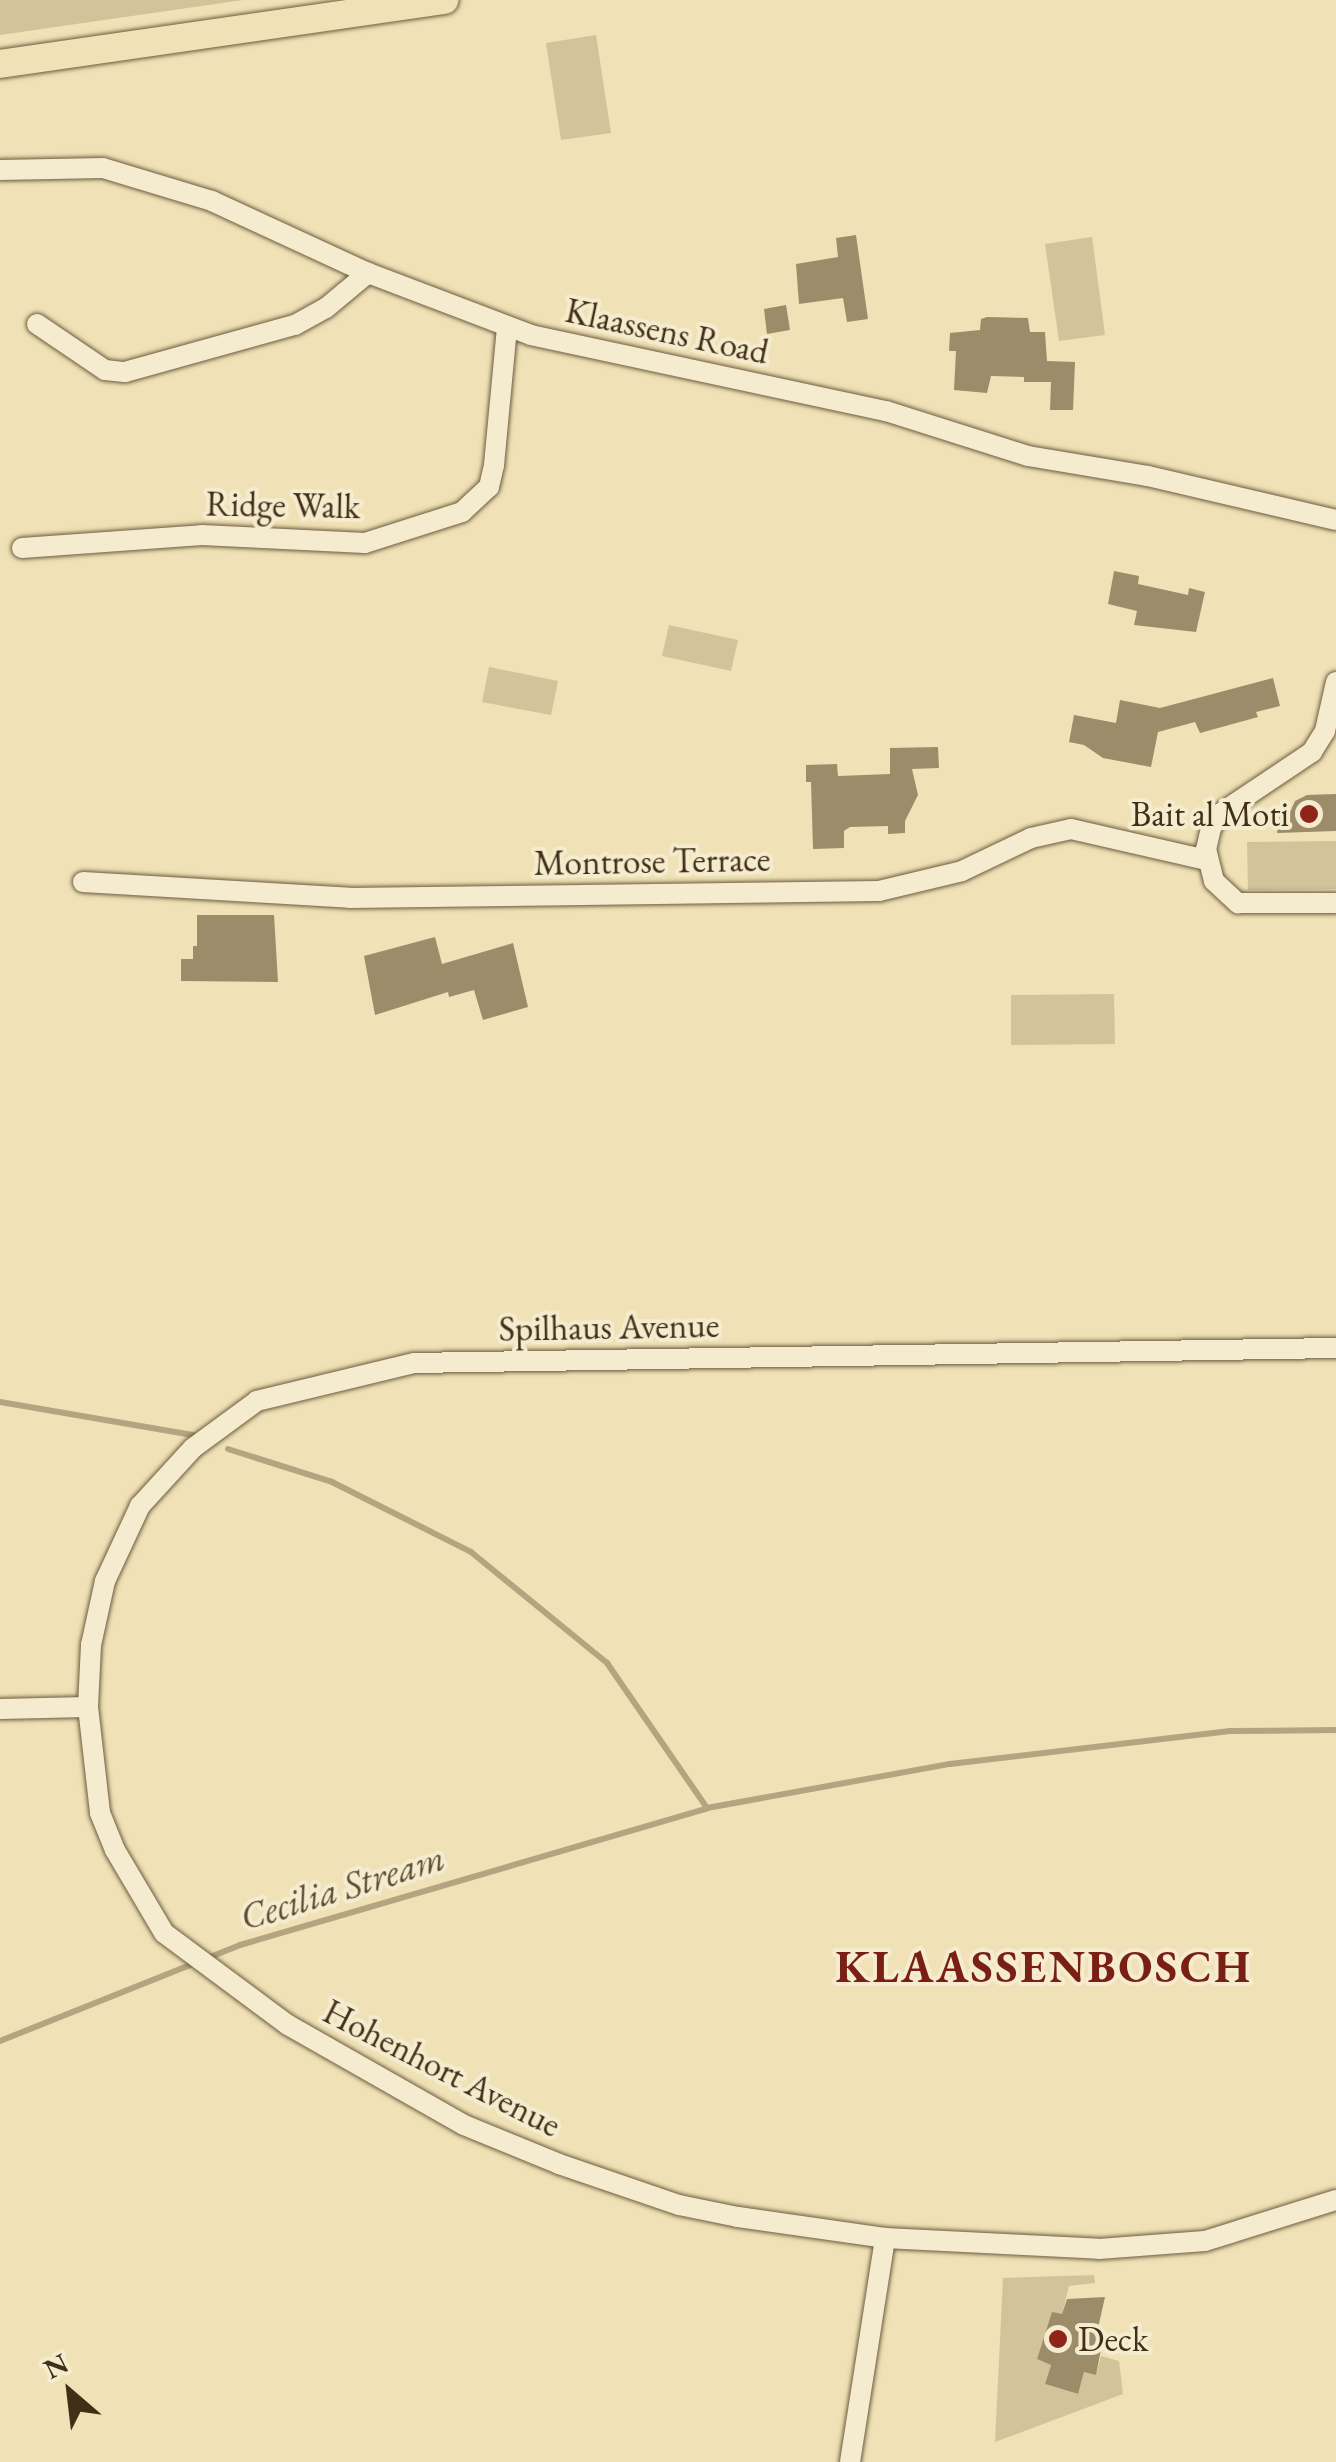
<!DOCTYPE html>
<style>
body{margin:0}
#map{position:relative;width:1336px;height:2462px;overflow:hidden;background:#f0e1b6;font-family:"EB Garamond",serif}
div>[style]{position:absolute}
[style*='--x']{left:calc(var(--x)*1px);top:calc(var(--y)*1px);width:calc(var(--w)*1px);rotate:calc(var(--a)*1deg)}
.green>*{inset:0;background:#d2c39b}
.stream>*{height:6px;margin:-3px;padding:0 3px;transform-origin:3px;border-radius:3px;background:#b4a480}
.building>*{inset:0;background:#9c8c69}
.roads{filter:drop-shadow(0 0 2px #6d5c3e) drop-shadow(0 0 2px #6d5c3e)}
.minor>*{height:20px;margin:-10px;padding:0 10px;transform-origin:10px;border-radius:10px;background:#f5ecd0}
.major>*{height:28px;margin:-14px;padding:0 14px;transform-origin:14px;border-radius:14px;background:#f0e1b6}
.dots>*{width:28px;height:28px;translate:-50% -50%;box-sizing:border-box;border:5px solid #f5ecd0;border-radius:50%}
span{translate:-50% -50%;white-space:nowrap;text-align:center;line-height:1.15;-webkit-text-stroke:8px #f5ecd0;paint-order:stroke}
.street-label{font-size:35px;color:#412f16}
.poi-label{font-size:35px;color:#412f16}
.right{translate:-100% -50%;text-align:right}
.left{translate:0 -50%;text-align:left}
.water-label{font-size:38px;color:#5e4c30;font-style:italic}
.district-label{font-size:45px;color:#7a1f14;font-weight:700;letter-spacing:2.5px}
.north{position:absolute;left:20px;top:2342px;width:100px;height:100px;-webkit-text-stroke:8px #f5ecd0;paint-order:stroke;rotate:332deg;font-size:28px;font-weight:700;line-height:40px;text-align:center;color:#412f16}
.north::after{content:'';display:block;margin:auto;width:35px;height:45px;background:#412f16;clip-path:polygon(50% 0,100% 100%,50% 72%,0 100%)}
</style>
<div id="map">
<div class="green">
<div style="clip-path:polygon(0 0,243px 0,0 35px)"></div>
<div style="clip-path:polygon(596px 35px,611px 133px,561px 140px,546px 43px)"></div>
<div style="clip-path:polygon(1092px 237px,1105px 335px,1059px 341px,1045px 244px)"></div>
<div style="clip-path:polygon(669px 625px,738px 640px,731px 671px,662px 656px)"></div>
<div style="clip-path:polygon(489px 667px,558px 681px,551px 715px,482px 702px)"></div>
<div style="clip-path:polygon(1336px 841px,1336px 889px,1248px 890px,1247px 842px)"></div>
<div style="clip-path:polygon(1114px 994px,1115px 1044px,1011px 1045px,1011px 995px)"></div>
<div style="clip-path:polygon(1094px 2275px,1095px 2283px,1069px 2286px,1062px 2314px,1052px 2313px,1037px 2359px,1051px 2365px,1045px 2384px,1077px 2394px,1084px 2372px,1096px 2375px,1101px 2356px,1119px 2361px,1123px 2394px,995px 2442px,1003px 2278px)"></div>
</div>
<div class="stream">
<div style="--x:0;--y:1402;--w:197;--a:9.7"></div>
<div style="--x:228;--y:1449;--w:109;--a:17.6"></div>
<div style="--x:332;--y:1482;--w:156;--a:26.7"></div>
<div style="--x:471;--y:1552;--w:176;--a:39.2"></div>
<div style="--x:607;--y:1663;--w:176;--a:55.4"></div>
<div style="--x:707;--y:1808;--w:247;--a:-10.3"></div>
<div style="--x:950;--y:1764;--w:282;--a:-6.7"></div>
<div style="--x:1230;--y:1731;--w:106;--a:-0.5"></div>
<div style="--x:0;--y:2041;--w:258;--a:-21.8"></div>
<div style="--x:240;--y:1945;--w:487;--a:-16.3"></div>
</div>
<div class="building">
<div style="clip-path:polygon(856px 235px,868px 319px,847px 322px,843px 298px,799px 304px,796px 264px,838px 257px,836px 238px)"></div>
<div style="clip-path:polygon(786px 305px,790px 330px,767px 334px,764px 309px)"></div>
<div style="clip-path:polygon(987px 317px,1028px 318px,1030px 332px,1045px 332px,1047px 361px,1075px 362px,1073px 410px,1050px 410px,1051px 382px,1024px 382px,1024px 377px,991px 376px,987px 393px,954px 390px,956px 351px,949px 351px,950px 333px,980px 330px,981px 319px)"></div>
<div style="clip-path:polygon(1114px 571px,1139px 576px,1138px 584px,1188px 595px,1189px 588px,1205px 592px,1196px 632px,1134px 625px,1137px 611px,1108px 604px)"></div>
<div style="clip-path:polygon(1273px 678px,1280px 706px,1256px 712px,1258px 717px,1200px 733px,1195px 722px,1158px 732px,1151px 767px,1103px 758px,1084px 745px,1069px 742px,1074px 715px,1116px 723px,1120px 700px,1160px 708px)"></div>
<div style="clip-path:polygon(938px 747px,939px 768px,912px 769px,918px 795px,905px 821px,905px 833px,888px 834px,888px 826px,850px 827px,844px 831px,844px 848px,813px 849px,811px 782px,806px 782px,806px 765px,837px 764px,838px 776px,890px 774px,890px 748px)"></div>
<div style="clip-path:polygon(1336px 794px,1336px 831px,1277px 833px,1279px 815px,1291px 810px,1295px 801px,1307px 795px)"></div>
<div style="clip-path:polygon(197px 915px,274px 915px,278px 982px,181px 981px,181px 959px,193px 959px,193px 946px,197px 946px)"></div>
<div style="clip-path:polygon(435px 937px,442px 964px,513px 943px,528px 1007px,483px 1020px,474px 990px,449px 997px,448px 992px,375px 1015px,364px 956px)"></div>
<div style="clip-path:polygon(1105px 2297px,1096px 2337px,1103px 2339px,1096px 2375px,1084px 2372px,1078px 2394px,1045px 2384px,1051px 2365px,1037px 2359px,1052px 2312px,1062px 2314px,1067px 2299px)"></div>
</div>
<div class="roads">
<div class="minor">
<div style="--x:0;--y:170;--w:103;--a:-1.1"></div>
<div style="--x:103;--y:168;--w:114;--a:16.8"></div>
<div style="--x:212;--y:201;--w:172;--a:24.8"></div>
<div style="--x:368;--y:273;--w:174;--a:20.8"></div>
<div style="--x:531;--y:335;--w:363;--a:12.1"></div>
<div style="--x:886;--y:411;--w:149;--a:17.6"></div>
<div style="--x:1028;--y:456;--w:122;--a:9.5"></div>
<div style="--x:1148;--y:476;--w:193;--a:13.2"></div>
<div style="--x:37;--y:324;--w:82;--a:34.1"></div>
<div style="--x:105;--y:370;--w:20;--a:6"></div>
<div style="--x:125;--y:372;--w:176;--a:-15.5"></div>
<div style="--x:295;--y:325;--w:35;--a:-29"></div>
<div style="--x:326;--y:308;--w:55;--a:-39.8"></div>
<div style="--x:22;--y:548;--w:180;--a:-4.1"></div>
<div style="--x:202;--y:535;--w:163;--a:2.8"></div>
<div style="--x:365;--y:543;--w:102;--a:-17.7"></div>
<div style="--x:462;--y:512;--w:37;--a:-43"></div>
<div style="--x:489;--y:487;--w:23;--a:-77"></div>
<div style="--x:494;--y:465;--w:139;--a:-84.6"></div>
<div style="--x:1336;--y:682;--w:50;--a:102.7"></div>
<div style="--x:1325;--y:731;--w:25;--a:122"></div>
<div style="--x:1312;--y:752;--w:110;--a:146.2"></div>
<div style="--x:1221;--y:813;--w:18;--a:124"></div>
<div style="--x:1211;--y:828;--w:22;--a:103"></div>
<div style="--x:1206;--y:849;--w:33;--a:76"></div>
<div style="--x:1214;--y:881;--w:33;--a:43"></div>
<div style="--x:1238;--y:903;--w:98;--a:0"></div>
<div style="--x:83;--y:882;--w:267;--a:3.4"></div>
<div style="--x:350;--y:898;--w:529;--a:-0.76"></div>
<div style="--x:879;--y:891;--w:85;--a:-13.5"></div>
<div style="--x:962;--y:871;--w:76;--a:-25.6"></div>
<div style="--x:1031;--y:838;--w:41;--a:-12.7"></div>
<div style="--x:1071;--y:829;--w:139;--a:12.9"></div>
<div style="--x:1336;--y:1348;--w:922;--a:179.07"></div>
<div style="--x:414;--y:1363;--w:162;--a:166.4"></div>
<div style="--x:257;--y:1401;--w:79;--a:143.7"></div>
<div style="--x:193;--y:1448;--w:79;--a:132.4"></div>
<div style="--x:140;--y:1506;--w:83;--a:115"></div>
<div style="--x:105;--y:1581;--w:66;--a:102.3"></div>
<div style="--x:91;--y:1645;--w:62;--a:92.8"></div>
<div style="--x:88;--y:1707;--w:107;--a:83.5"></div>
<div style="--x:100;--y:1813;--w:40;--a:68"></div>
<div style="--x:115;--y:1850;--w:96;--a:59.4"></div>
<div style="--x:164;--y:1933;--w:154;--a:36.6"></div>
<div style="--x:288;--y:2025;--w:202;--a:29.6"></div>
<div style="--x:464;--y:2125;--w:103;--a:22.3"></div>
<div style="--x:559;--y:2164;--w:127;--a:18.9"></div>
<div style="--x:679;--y:2205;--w:60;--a:11.5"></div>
<div style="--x:738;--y:2217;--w:148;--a:8.1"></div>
<div style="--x:885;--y:2238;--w:214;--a:2.9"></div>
<div style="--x:1099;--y:2249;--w:106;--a:-4.3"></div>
<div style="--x:1205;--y:2241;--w:137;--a:-17.4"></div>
<div style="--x:0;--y:1709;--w:88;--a:-1.3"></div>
<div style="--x:850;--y:2462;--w:227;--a:-81.1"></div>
</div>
<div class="major">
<div style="--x:0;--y:64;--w:449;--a:-8.2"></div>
</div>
</div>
<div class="dots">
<div style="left:1309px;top:814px;background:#8f2418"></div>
<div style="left:1058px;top:2339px;background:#8f2418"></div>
</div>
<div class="street-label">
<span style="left:667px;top:331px;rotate:12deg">Klaassens Road</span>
<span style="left:283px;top:505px;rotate:1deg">Ridge Walk</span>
<span style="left:652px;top:861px;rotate:-1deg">Montrose Terrace</span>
<span style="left:609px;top:1327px;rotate:-1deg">Spilhaus Avenue</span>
<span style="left:442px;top:2068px;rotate:27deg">Hohenhort Avenue</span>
</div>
<div class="poi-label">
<span class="right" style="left:1289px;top:814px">Bait al Moti</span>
<span class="left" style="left:1078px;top:2339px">Deck</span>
</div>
<div class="water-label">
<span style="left:342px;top:1887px;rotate:-17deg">Cecilia Stream</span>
</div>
<div class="district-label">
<span style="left:1044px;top:1967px">KLAASSENBOSCH</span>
</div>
<div class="north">N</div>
</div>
